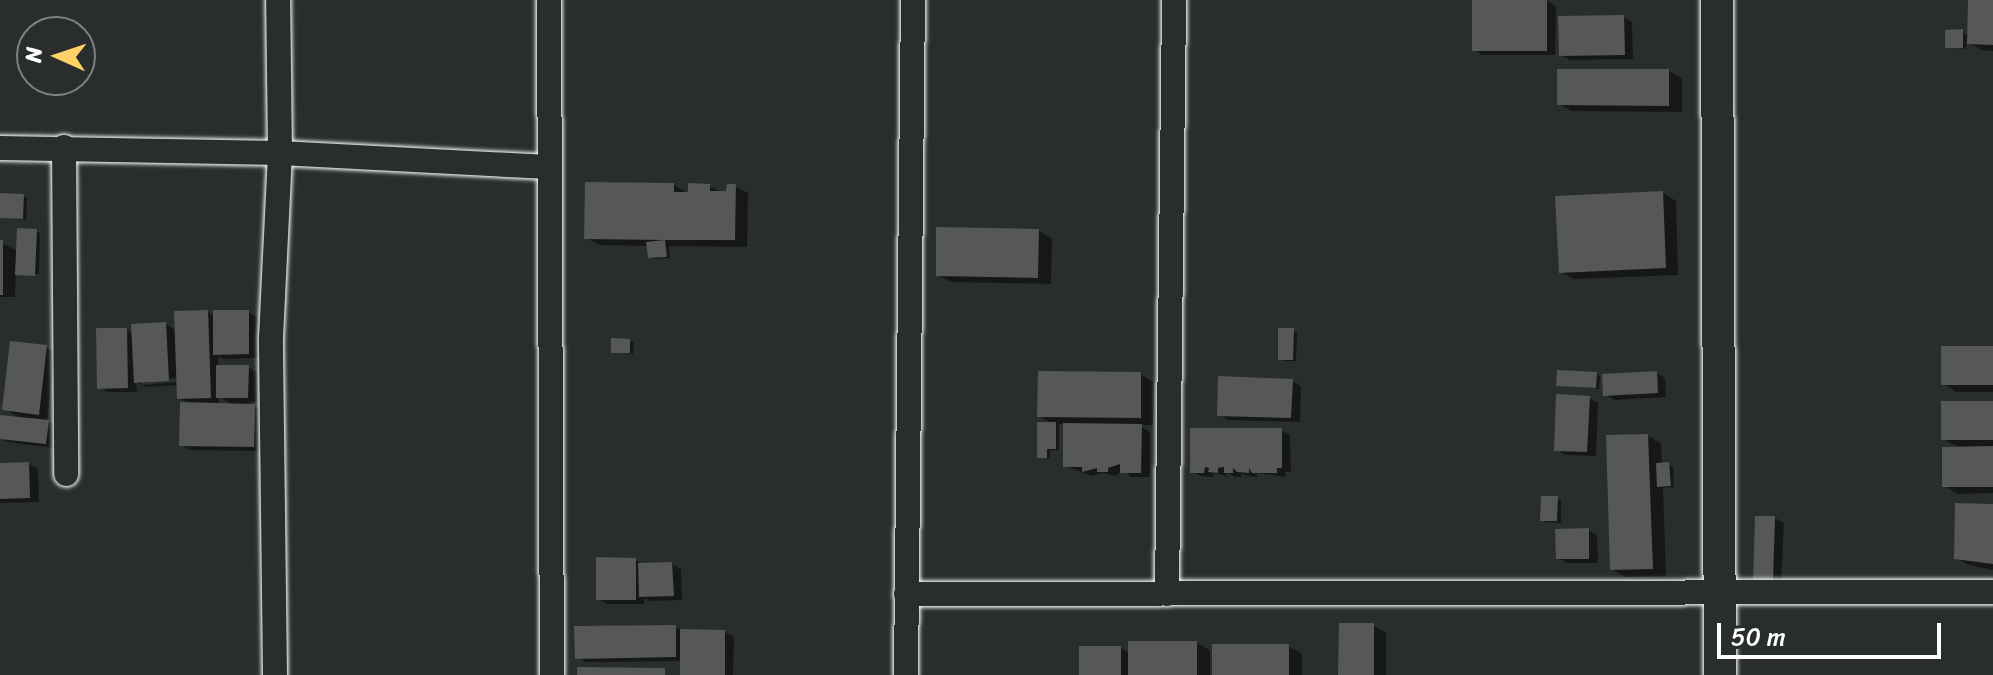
<!DOCTYPE html>
<style>
body{margin:0}
#map{position:relative;width:1993px;height:675px;overflow:hidden;background:#2a2d2e;font-family:Sriracha,sans-serif}
div>[style]{position:absolute}
[style*='--x']{left:calc(var(--x)*1px);top:calc(var(--y)*1px);width:calc(var(--w)*1px);rotate:calc(var(--a)*1deg)}
.shadow>*{inset:0;background:#0007}
.building>*{inset:0;background:#555758}
.roads{filter:drop-shadow(0 0 2px #fff) drop-shadow(0 0 2px #fff)}
.street>*{height:24px;margin:-12px;padding:0 12px;transform-origin:12px;border-radius:12px;background:#2a2d2e}
.secondary>*{height:32px;margin:-16px;padding:0 16px;transform-origin:16px;border-radius:16px;background:#2a2d2e}
span{translate:-50% -50%;white-space:nowrap;text-align:center;line-height:1.15;-webkit-text-stroke:6px #2a2d2e;paint-order:stroke}
.north{position:absolute;left:16px;top:16px;width:80px;height:80px;box-sizing:border-box;background:#2a2d2e;border:2px solid #7f8182;border-radius:50%;rotate:273deg;font-size:22px;font-weight:700;line-height:32px;text-align:center;color:#fff}
.north::after{content:'';display:block;margin:auto;width:28px;height:36px;background:#ffd166;clip-path:polygon(50% 0,100% 100%,50% 72%,0 100%)}
.scale{position:absolute;left:1717px;top:623px;width:224px;height:36px;box-sizing:border-box;border:4px solid #fff;border-top:0;padding-left:10px;font-size:24px;line-height:28px;white-space:nowrap;color:#fff;-webkit-text-stroke:6px #2a2d2e;paint-order:stroke}
</style>
<div id="map">
<div class="shadow">
<div style="clip-path:polygon(1970px 0,1993px 0,1993px 51px,1982px 50px,1966px 41px,1966px 49px,1947px 47px,1962px 32px,1969px 36px)"></div>
<div style="clip-path:polygon(1547px 1px,1556px 6px,1555px 55px,1482px 55px,1474px 50px)"></div>
<div style="clip-path:polygon(1623px 17px,1632px 22px,1633px 59px,1570px 60px,1561px 55px)"></div>
<div style="clip-path:polygon(1669px 71px,1682px 79px,1682px 112px,1572px 111px,1559px 104px)"></div>
<div style="clip-path:polygon(674px 185px,690px 194px,709px 186px,723px 193px,735px 186px,748px 193px,747px 247px,669px 246px,670px 258px,654px 259px,650px 257px,649px 246px,599px 245px,586px 238px)"></div>
<div style="clip-path:polygon(1663px 193px,1676px 201px,1678px 275px,1574px 279px,1561px 272px)"></div>
<div style="clip-path:polygon(24px 196px,27px 198px,26px 220px,0 217px)"></div>
<div style="clip-path:polygon(36px 231px,40px 233px,39px 274px,16px 273px,15px 297px,0 297px,0 242px,18px 251px)"></div>
<div style="clip-path:polygon(1039px 231px,1052px 238px,1051px 284px,951px 282px,938px 275px)"></div>
<div style="clip-path:polygon(evenodd,208px 312px,214px 316px,249px 312px,257px 318px,258px 358px,224px 359px,218px 356px,218px 367px,248px 367px,257px 372px,257px 402px,248px 402px,263px 411px,263px 451px,190px 450px,181px 445px,190px 404px,179px 398px,179px 385px,145px 387px,136px 382px,137px 392px,108px 392px,99px 387px,127px 330px,134px 334px,165px 324px,177px 331px,208px 312px,179px 378px,179px 382px,142px 385px,142px 381px,179px 378px,208px 312px,219px 397px,233px 405px,219px 405px,219px 397px)"></div>
<div style="clip-path:polygon(1293px 330px,1297px 333px,1296px 361px,1284px 361px,1280px 359px)"></div>
<div style="clip-path:polygon(630px 341px,634px 343px,633px 354px,613px 352px)"></div>
<div style="clip-path:polygon(46px 347px,55px 352px,47px 421px,57px 427px,55px 448px,7px 442px,0 438px,0 417px,22px 419px,5px 409px)"></div>
<div style="clip-path:polygon(1993px 348px,1993px 392px,1956px 392px,1943px 384px)"></div>
<div style="clip-path:polygon(1656px 373px,1665px 378px,1666px 397px,1614px 400px,1605px 394px)"></div>
<div style="clip-path:polygon(1140px 374px,1154px 382px,1153px 425px,1138px 425px,1150px 432px,1150px 477px,1131px 477px,1122px 470px,1116px 476px,1102px 473px,1092px 476px,1065px 466px,1065px 424px,1059px 424px,1059px 450px,1050px 450px,1050px 459px,1039px 456px,1052px 424px,1039px 416px)"></div>
<div style="clip-path:polygon(1596px 374px,1600px 376px,1599px 389px,1558px 385px)"></div>
<div style="clip-path:polygon(1292px 381px,1301px 386px,1300px 422px,1228px 420px,1219px 415px)"></div>
<div style="clip-path:polygon(1589px 398px,1598px 403px,1596px 456px,1565px 455px,1556px 449px)"></div>
<div style="clip-path:polygon(1993px 403px,1993px 493px,1958px 494px,1944px 486px,1960px 448px,1943px 439px)"></div>
<div style="clip-path:polygon(1281px 430px,1290px 435px,1291px 472px,1285px 472px,1285px 477px,1257px 473px,1257px 477px,1248px 476px,1241px 473px,1241px 477px,1235px 477px,1226px 472px,1227px 476px,1213px 473px,1213px 477px,1201px 476px,1192px 471px)"></div>
<div style="clip-path:polygon(1648px 436px,1661px 443px,1662px 465px,1673px 466px,1674px 487px,1663px 488px,1666px 576px,1625px 577px,1612px 569px)"></div>
<div style="clip-path:polygon(29px 464px,38px 469px,39px 502px,0 503px,0 465px)"></div>
<div style="clip-path:polygon(1557px 498px,1561px 501px,1561px 523px,1546px 522px,1542px 520px)"></div>
<div style="clip-path:polygon(1993px 506px,1993px 570px,1969px 565px,1956px 558px)"></div>
<div style="clip-path:polygon(1775px 518px,1784px 523px,1781px 585px,1764px 584px,1755px 579px)"></div>
<div style="clip-path:polygon(1588px 530px,1597px 535px,1598px 563px,1567px 563px,1558px 558px)"></div>
<div style="clip-path:polygon(635px 560px,644px 565px,672px 564px,681px 569px,682px 600px,650px 601px,644px 598px,644px 604px,607px 604px,598px 599px)"></div>
<div style="clip-path:polygon(1373px 625px,1386px 633px,1386px 675px,1340px 675px)"></div>
<div style="clip-path:polygon(675px 627px,684px 631px,725px 632px,734px 637px,733px 675px,682px 675px,682px 661px,586px 662px,577px 657px)"></div>
<div style="clip-path:polygon(1197px 643px,1210px 650px,1210px 675px,1081px 675px,1121px 648px,1130px 653px)"></div>
<div style="clip-path:polygon(1288px 646px,1302px 654px,1302px 675px,1214px 675px)"></div>
</div>
<div class="building">
<div style="clip-path:polygon(1472px 0,1547px 0,1547px 51px,1472px 51px)"></div>
<div style="clip-path:polygon(1968px 0,1993px 0,1993px 45px,1967px 44px)"></div>
<div style="clip-path:polygon(1624px 15px,1625px 55px,1559px 56px,1558px 16px)"></div>
<div style="clip-path:polygon(1963px 29px,1963px 48px,1945px 48px,1945px 30px)"></div>
<div style="clip-path:polygon(1557px 69px,1669px 69px,1669px 106px,1557px 105px)"></div>
<div style="clip-path:polygon(585px 182px,674px 183px,674px 192px,688px 192px,688px 183px,710px 184px,710px 191px,726px 191px,727px 184px,736px 184px,735px 240px,665px 240px,667px 257px,648px 258px,646px 242px,665px 240px,584px 239px)"></div>
<div style="clip-path:polygon(1663px 191px,1666px 268px,1559px 273px,1555px 196px)"></div>
<div style="clip-path:polygon(0 193px,24px 194px,23px 219px,0 218px)"></div>
<div style="clip-path:polygon(936px 227px,1039px 229px,1038px 278px,936px 276px)"></div>
<div style="clip-path:polygon(17px 228px,37px 229px,35px 276px,15px 275px)"></div>
<div style="clip-path:polygon(0 240px,3px 240px,3px 295px,0 295px)"></div>
<div style="clip-path:polygon(208px 310px,211px 398px,177px 399px,174px 311px)"></div>
<div style="clip-path:polygon(213px 310px,249px 310px,249px 354px,213px 355px)"></div>
<div style="clip-path:polygon(166px 322px,169px 381px,134px 383px,131px 324px)"></div>
<div style="clip-path:polygon(96px 328px,127px 328px,128px 388px,97px 389px)"></div>
<div style="clip-path:polygon(1278px 328px,1294px 328px,1293px 360px,1278px 360px)"></div>
<div style="clip-path:polygon(611px 338px,630px 339px,630px 353px,611px 353px)"></div>
<div style="clip-path:polygon(10px 341px,47px 345px,39px 415px,2px 410px)"></div>
<div style="clip-path:polygon(1941px 346px,1993px 346px,1993px 385px,1941px 385px)"></div>
<div style="clip-path:polygon(216px 365px,249px 365px,248px 398px,216px 398px)"></div>
<div style="clip-path:polygon(1557px 370px,1597px 372px,1596px 388px,1556px 386px)"></div>
<div style="clip-path:polygon(1038px 371px,1141px 372px,1141px 418px,1037px 417px)"></div>
<div style="clip-path:polygon(1657px 371px,1658px 393px,1603px 396px,1602px 374px)"></div>
<div style="clip-path:polygon(1218px 376px,1293px 379px,1291px 418px,1217px 416px)"></div>
<div style="clip-path:polygon(1556px 394px,1590px 396px,1587px 452px,1554px 451px)"></div>
<div style="clip-path:polygon(1941px 401px,1993px 401px,1993px 440px,1941px 440px)"></div>
<div style="clip-path:polygon(180px 402px,255px 404px,254px 447px,179px 446px)"></div>
<div style="clip-path:polygon(0 415px,49px 420px,46px 444px,0 439px)"></div>
<div style="clip-path:polygon(1037px 422px,1056px 422px,1056px 449px,1047px 449px,1047px 458px,1037px 458px)"></div>
<div style="clip-path:polygon(1063px 423px,1142px 424px,1141px 473px,1120px 473px,1120px 464px,1108px 468px,1108px 472px,1097px 472px,1097px 468px,1082px 472px,1082px 467px,1063px 467px)"></div>
<div style="clip-path:polygon(1190px 428px,1282px 428px,1282px 468px,1277px 468px,1277px 473px,1252px 473px,1249px 468px,1249px 473px,1237px 472px,1233px 468px,1233px 473px,1224px 473px,1224px 467px,1218px 468px,1218px 473px,1208px 472px,1209px 468px,1205px 467px,1204px 473px,1190px 473px)"></div>
<div style="clip-path:polygon(1648px 434px,1653px 569px,1610px 570px,1606px 435px)"></div>
<div style="clip-path:polygon(1993px 446px,1993px 487px,1942px 487px,1942px 447px)"></div>
<div style="clip-path:polygon(29px 462px,30px 498px,0 499px,0 463px)"></div>
<div style="clip-path:polygon(1669px 462px,1671px 486px,1657px 487px,1656px 463px)"></div>
<div style="clip-path:polygon(1541px 496px,1558px 496px,1557px 521px,1540px 521px)"></div>
<div style="clip-path:polygon(1955px 503px,1993px 504px,1993px 564px,1954px 559px)"></div>
<div style="clip-path:polygon(1755px 516px,1775px 516px,1773px 581px,1753px 580px)"></div>
<div style="clip-path:polygon(1589px 528px,1589px 559px,1556px 559px,1555px 529px)"></div>
<div style="clip-path:polygon(596px 557px,636px 558px,636px 600px,596px 600px)"></div>
<div style="clip-path:polygon(672px 562px,674px 596px,639px 597px,638px 563px)"></div>
<div style="clip-path:polygon(1339px 623px,1374px 623px,1374px 675px,1338px 675px)"></div>
<div style="clip-path:polygon(676px 625px,676px 657px,575px 659px,574px 626px)"></div>
<div style="clip-path:polygon(680px 629px,725px 630px,725px 675px,680px 675px)"></div>
<div style="clip-path:polygon(1128px 641px,1197px 641px,1197px 675px,1128px 675px)"></div>
<div style="clip-path:polygon(1212px 644px,1289px 644px,1289px 675px,1212px 675px)"></div>
<div style="clip-path:polygon(1079px 646px,1121px 646px,1121px 675px,1079px 675px)"></div>
<div style="clip-path:polygon(577px 667px,665px 668px,665px 675px,577px 675px)"></div>
</div>
<div class="roads">
<div class="street">
<div style="--x:549;--y:0;--w:675;--a:89.75"></div>
<div style="--x:64;--y:147;--w:327;--a:89.6"></div>
<div style="--x:0;--y:148;--w:280;--a:1"></div>
<div style="--x:280;--y:153;--w:269;--a:3"></div>
<div style="--x:906;--y:594;--w:1087;--a:-0.11"></div>
<div style="--x:1167;--y:594;--w:594;--a:-89.32"></div>
<div style="--x:275;--y:675;--w:337;--a:-90.7"></div>
<div style="--x:271;--y:338;--w:185;--a:-87.2"></div>
<div style="--x:280;--y:153;--w:153;--a:-90.7"></div>
<div style="--x:906;--y:675;--w:675;--a:-89.41"></div>
</div>
<div class="secondary">
<div style="--x:1717;--y:0;--w:675;--a:89.75"></div>
</div>
</div>
<div class="north">N</div>
<div class="scale">50 m</div>
</div>
